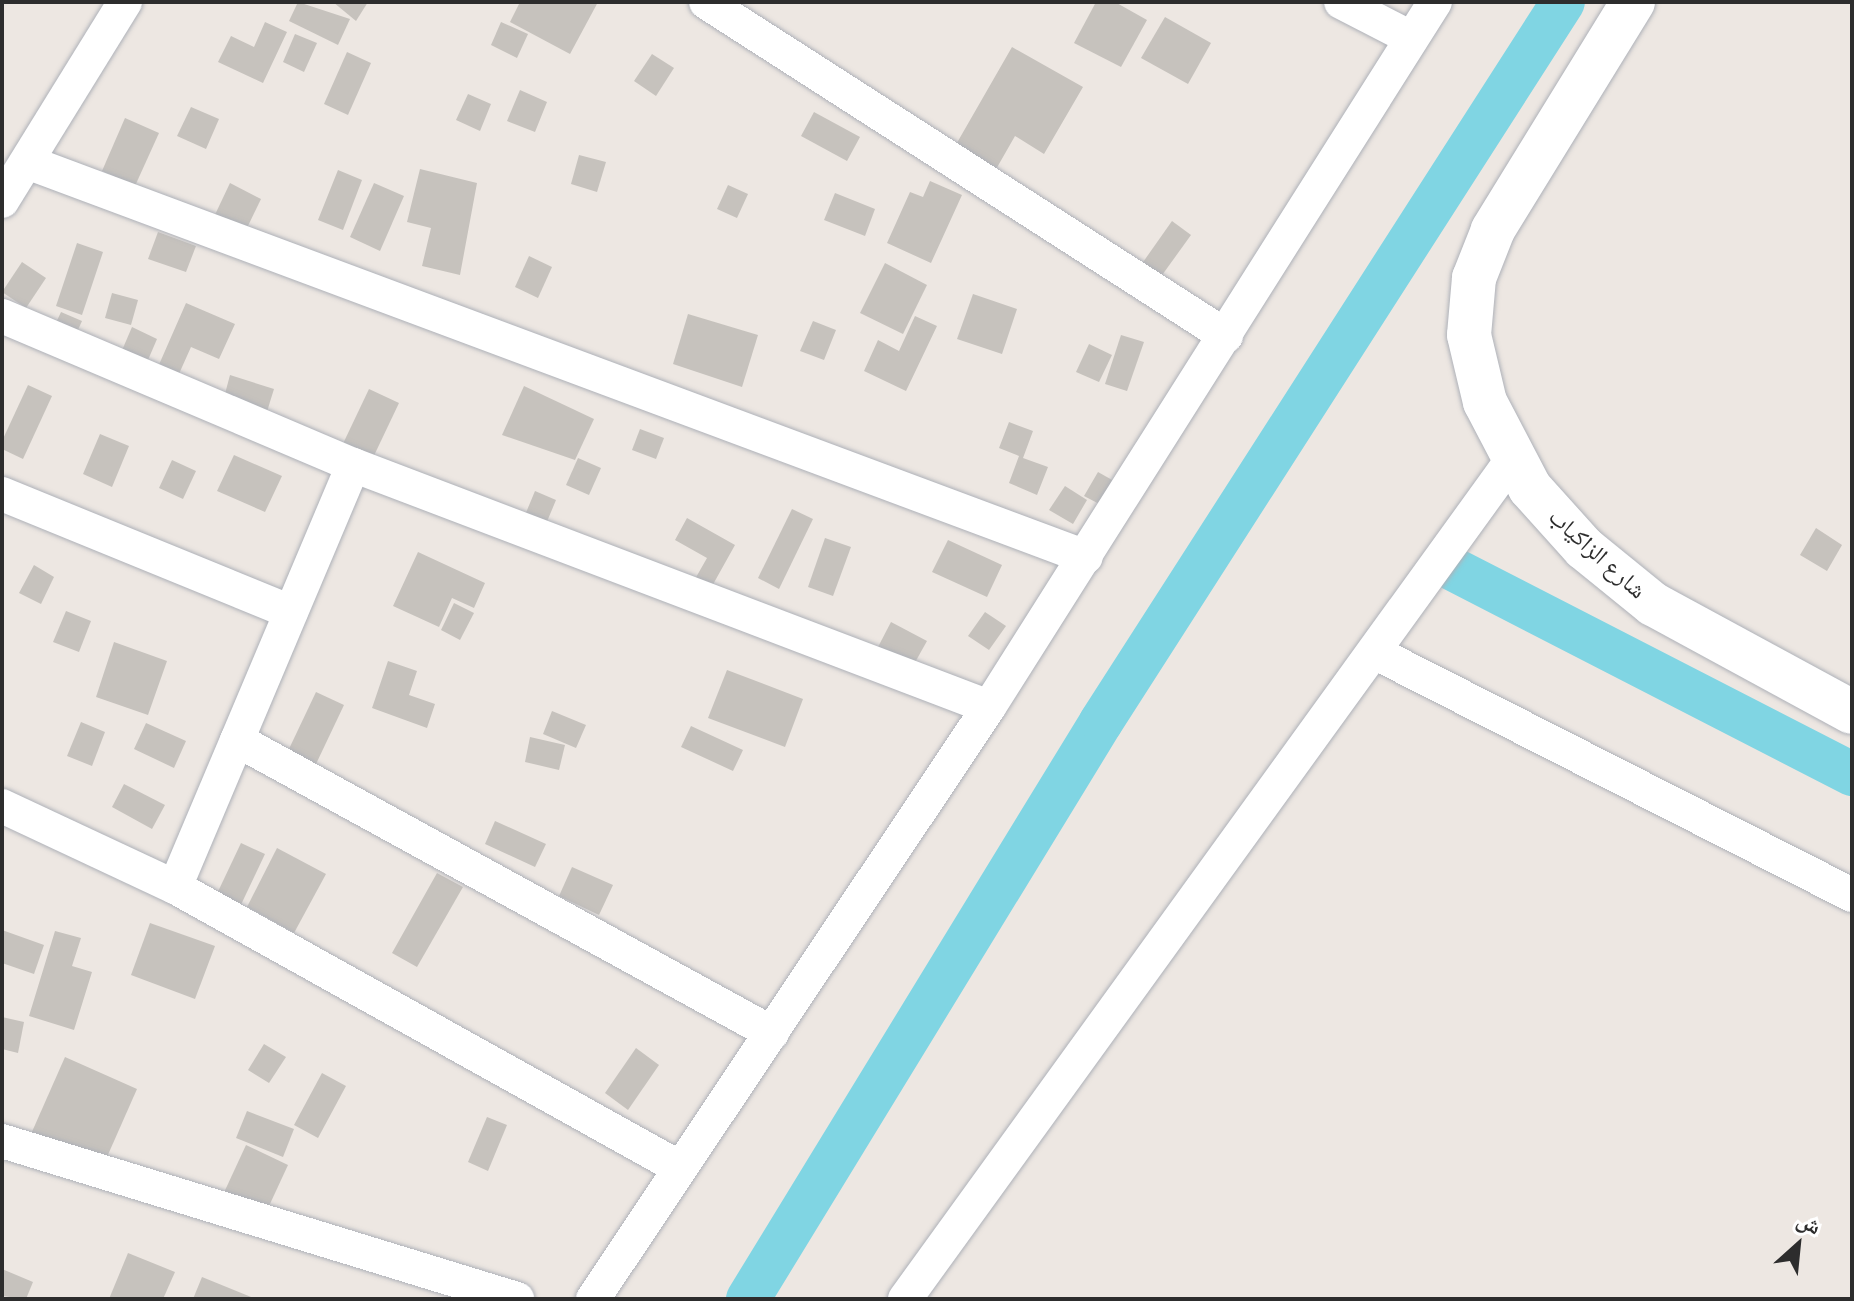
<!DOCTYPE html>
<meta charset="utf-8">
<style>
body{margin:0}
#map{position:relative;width:1854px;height:1301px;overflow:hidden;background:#ede7e2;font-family:Roboto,"Noto Naskh Arabic",sans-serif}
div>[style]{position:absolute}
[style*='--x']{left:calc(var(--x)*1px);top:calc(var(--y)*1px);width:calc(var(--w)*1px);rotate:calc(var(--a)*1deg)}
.canal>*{height:44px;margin:-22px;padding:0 22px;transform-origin:22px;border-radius:22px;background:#80d5e3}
.building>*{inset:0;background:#c6c2bd}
.roads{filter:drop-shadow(0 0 2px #aeb1b8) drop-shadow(0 0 2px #aeb1b8)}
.street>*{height:34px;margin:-17px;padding:0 17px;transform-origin:17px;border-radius:17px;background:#fff}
.secondary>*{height:44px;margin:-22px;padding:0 22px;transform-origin:22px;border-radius:22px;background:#fff}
span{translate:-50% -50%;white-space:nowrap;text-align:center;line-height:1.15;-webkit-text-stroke:6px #fff;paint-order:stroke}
.street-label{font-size:24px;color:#2d2d2d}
.frame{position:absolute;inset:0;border:4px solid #2d2d2d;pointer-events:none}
.north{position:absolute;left:1758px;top:1205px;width:80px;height:80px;-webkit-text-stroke:6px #fff;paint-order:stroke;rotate:27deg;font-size:22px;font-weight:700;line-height:32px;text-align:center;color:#2d2d2d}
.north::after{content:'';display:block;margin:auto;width:28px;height:36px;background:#2d2d2d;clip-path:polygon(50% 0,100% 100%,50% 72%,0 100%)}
</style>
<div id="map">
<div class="canal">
<div style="--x:1453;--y:569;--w:449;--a:27.2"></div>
<div style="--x:748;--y:1299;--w:676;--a:-58.54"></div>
<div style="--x:1101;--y:722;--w:855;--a:-57.31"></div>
</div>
<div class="building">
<div style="clip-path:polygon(298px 2px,350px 19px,338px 45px,289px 21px)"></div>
<div style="clip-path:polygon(333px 2px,368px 2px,356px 21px)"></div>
<div style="clip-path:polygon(520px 2px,598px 2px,570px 54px,510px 22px)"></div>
<div style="clip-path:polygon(1096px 2px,1115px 2px,1147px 20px,1121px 67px,1074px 43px)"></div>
<div style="clip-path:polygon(1165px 17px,1211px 43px,1188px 84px,1141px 58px)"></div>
<div style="clip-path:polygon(265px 22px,287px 32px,263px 83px,218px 62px,231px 36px,254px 47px)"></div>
<div style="clip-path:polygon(501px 22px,528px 34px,517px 58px,491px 45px)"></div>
<div style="clip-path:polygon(295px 34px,317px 43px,304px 72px,283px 62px)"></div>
<div style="clip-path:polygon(1012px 47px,1083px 87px,1044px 154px,1015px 136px,995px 171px,954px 148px)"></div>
<div style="clip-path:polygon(347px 52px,371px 63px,348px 115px,324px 104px)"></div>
<div style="clip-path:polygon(652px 54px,674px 68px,656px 96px,634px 81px)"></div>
<div style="clip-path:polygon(520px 90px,547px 102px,535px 132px,507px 121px)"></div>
<div style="clip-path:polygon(468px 94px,491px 104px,480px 131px,456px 120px)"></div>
<div style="clip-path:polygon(191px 107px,219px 119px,206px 149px,177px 136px)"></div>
<div style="clip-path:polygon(814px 112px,860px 137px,847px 161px,801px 136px)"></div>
<div style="clip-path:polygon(125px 118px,159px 133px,135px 186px,102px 171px)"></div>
<div style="clip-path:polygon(579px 155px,606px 162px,597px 192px,571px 184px)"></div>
<div style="clip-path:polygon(420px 169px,477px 183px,460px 275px,422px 266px,431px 228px,407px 222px)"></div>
<div style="clip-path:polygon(338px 170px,362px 180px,343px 230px,318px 220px)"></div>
<div style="clip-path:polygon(930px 181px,962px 195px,931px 263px,887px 243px,910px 192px,923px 197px)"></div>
<div style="clip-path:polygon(230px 183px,261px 199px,234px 255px,203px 240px)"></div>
<div style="clip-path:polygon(374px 183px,404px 196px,380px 251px,350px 237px)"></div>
<div style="clip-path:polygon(728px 185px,748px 194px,737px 218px,717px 209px)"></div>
<div style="clip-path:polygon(835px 193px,875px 209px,865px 236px,824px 220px)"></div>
<div style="clip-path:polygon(1172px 221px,1191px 235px,1160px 278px,1141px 265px)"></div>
<div style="clip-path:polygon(158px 232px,196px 246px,186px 272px,148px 259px)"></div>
<div style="clip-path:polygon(77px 243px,103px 252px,82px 315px,56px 306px)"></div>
<div style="clip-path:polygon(529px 256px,552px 267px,538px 298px,515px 287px)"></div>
<div style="clip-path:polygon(22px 262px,46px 278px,26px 308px,2px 292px)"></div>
<div style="clip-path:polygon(885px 263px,927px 285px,903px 334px,860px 313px)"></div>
<div style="clip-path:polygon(112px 293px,138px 300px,131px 325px,105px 318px)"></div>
<div style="clip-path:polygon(973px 294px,1017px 309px,1002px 354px,957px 339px)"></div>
<div style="clip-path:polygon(186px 303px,235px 324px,219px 359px,191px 347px,174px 385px,154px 376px)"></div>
<div style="clip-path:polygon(61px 312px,82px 321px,67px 354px,46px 344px)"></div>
<div style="clip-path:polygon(688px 314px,758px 335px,742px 387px,673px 364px)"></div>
<div style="clip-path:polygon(915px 316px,937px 326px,906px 391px,864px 371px,878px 340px,899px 351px)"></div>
<div style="clip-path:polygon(813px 321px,836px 330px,824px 360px,800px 351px)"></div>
<div style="clip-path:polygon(132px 327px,157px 339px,142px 374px,117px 362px)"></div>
<div style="clip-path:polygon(1121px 335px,1144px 342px,1127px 391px,1105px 384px)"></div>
<div style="clip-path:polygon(1089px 344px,1112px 355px,1099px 382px,1076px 372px)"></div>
<div style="clip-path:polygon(230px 375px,274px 389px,265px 418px,222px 405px)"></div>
<div style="clip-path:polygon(28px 385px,52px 396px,23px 459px,2px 449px,2px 441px)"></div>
<div style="clip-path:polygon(524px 386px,594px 419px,575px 460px,502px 435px)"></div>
<div style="clip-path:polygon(369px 389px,399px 403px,370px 464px,340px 450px)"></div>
<div style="clip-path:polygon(1009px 422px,1033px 431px,1023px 458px,1048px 467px,1037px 495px,1009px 483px,1019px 456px,999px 448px)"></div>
<div style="clip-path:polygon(640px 429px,664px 438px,656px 459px,632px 450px)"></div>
<div style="clip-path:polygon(100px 434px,129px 446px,112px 487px,83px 474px)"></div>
<div style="clip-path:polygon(234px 455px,282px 476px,265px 512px,217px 491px)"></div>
<div style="clip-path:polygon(578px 458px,601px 468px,589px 495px,566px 485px)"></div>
<div style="clip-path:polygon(172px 460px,196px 471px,183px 499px,159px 488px)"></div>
<div style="clip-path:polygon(1098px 472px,1121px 485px,1107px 508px,1084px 496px)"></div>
<div style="clip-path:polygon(1065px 486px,1087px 500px,1073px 524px,1049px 510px)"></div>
<div style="clip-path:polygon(535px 491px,556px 500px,546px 524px,525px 515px)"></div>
<div style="clip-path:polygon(792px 509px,813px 519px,779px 589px,758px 578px)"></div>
<div style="clip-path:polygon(687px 518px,735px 545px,711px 588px,695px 579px,707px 558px,675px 540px)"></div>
<div style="clip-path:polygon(1816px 528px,1842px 545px,1827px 571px,1800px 555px)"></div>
<div style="clip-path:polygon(825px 538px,851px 547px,833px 596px,808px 587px)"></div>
<div style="clip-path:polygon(948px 540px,1002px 565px,987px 597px,932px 572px)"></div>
<div style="clip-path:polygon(418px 552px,485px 583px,474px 608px,452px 598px,439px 627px,393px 606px)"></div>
<div style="clip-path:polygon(34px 565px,54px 577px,41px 604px,19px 593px)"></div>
<div style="clip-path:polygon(454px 603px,474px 613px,460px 640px,441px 630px)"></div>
<div style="clip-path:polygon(66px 611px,91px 621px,79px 652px,53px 642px)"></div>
<div style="clip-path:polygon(985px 612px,1006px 626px,989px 650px,968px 636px)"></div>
<div style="clip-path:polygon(891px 622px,927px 641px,913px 666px,878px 647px)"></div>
<div style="clip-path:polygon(114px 642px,167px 661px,148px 715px,96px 697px)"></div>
<div style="clip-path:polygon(388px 661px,417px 671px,409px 695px,435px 704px,427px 728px,372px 708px)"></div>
<div style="clip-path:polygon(727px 670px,803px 699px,785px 747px,708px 718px)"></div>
<div style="clip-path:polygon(316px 692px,344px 705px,316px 764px,288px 751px)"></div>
<div style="clip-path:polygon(552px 711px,586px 725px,576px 748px,543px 734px)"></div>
<div style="clip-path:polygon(81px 722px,105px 732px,92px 766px,67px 756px)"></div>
<div style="clip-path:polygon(146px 723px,186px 741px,174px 768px,134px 749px)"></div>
<div style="clip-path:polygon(691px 726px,743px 750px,733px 771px,681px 747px)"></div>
<div style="clip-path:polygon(530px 737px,565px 745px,559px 770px,525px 762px)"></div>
<div style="clip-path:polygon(124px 784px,165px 805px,152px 829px,112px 807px)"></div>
<div style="clip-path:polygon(495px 821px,546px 844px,535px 867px,485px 844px)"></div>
<div style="clip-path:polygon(241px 843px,265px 854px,238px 911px,214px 900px)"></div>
<div style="clip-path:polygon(277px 848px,326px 874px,294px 933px,247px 907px)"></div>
<div style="clip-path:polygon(572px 867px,613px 885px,599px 915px,559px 896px)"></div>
<div style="clip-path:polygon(437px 873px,463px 887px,417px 967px,392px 953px)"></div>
<div style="clip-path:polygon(150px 923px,215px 946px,195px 999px,131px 975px)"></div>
<div style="clip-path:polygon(2px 930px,44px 945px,34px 974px,2px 963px)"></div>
<div style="clip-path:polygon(55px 931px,81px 938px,72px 966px,92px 972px,74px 1030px,29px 1016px)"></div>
<div style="clip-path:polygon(2px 1017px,24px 1022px,18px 1053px,2px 1049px)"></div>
<div style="clip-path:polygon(264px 1044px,286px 1057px,269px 1083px,248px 1070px)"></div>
<div style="clip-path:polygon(636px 1048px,659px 1065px,628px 1110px,605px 1093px)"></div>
<div style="clip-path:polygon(65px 1057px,137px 1089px,103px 1166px,31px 1134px)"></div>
<div style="clip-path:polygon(322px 1073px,346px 1086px,318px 1138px,294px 1125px)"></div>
<div style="clip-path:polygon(247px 1111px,294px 1129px,283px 1157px,236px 1138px)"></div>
<div style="clip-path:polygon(487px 1117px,507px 1125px,488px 1171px,468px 1162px)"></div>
<div style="clip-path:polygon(246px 1145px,288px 1165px,263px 1219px,221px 1199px)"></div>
<div style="clip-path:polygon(128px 1253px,175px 1272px,163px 1299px,109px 1299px)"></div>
<div style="clip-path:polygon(2px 1269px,33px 1282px,26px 1299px,2px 1296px)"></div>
<div style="clip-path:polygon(202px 1277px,256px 1299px,193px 1299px)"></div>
</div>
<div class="roads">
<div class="street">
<div style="--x:706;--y:2;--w:618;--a:32.71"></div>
<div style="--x:1341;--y:2;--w:79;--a:27.2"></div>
<div style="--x:27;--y:162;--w:1130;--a:20.46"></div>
<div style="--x:2;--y:201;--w:234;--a:-58.3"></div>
<div style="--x:2;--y:316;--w:381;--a:23"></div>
<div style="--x:353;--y:465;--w:680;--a:20.83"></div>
<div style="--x:2;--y:494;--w:312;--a:22.2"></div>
<div style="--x:1374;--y:652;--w:536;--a:26.95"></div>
<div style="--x:237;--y:740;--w:610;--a:28.71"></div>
<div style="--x:2;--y:806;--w:191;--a:25.1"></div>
<div style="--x:175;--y:887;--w:578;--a:29.09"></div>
<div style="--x:175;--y:887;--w:458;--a:-67.1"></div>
<div style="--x:2;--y:1141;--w:539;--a:17.06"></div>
<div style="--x:593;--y:1299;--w:712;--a:-56.22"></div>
<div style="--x:989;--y:707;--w:834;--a:-57.68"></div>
<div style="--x:905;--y:1299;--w:1036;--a:-54.12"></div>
</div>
<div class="secondary">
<div style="--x:1633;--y:2;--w:268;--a:121.6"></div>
<div style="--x:1493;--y:230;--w:52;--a:111.6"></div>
<div style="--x:1474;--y:278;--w:57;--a:95"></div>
<div style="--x:1469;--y:335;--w:69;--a:76.6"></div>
<div style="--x:1485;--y:402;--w:97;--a:62.4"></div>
<div style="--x:1530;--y:488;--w:81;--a:48"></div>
<div style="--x:1584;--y:548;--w:89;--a:39.1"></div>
<div style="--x:1653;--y:604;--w:226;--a:28.5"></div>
</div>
</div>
<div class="street-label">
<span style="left:1597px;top:554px;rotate:42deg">شارع الزاكياب</span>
</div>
<div class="frame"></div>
<div class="north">ش</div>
</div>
